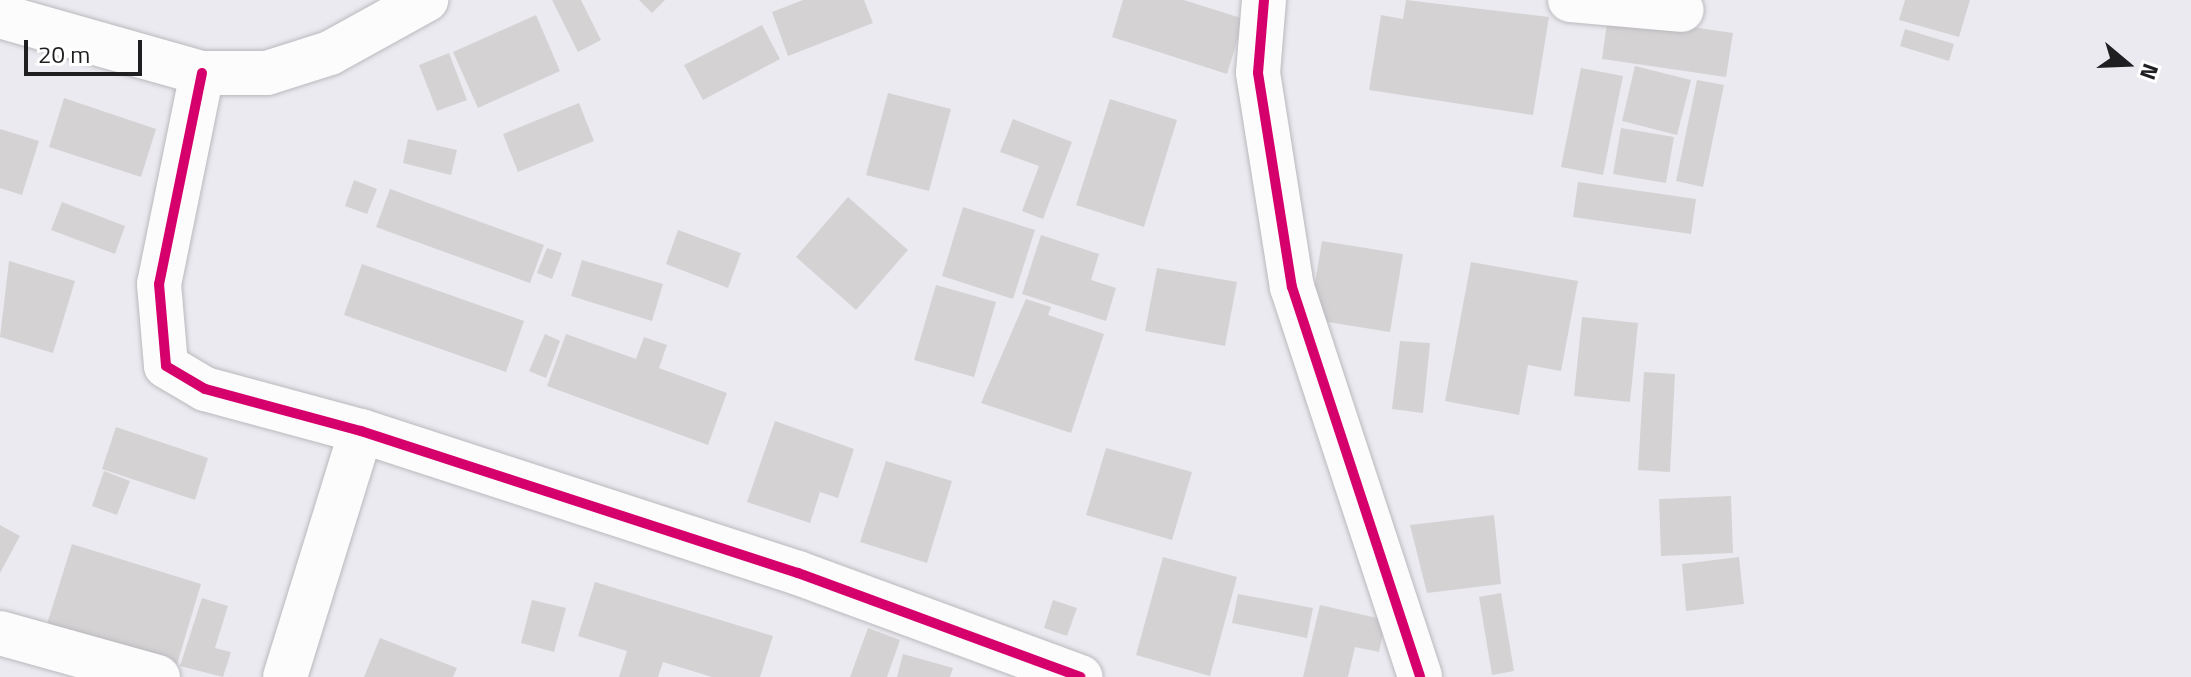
<!DOCTYPE html>
<style>
body{margin:0}
#map{position:relative;width:2191px;height:677px;overflow:hidden;background:#ebeaf0;font-family:"Titillium Web",sans-serif}
div>[style]{position:absolute}
[style*='--x']{left:calc(var(--x)*1px);top:calc(var(--y)*1px);width:calc(var(--w)*1px);rotate:calc(var(--a)*1deg)}
.building>*{inset:0;background:#d5d2d4}
.roads{filter:drop-shadow(0 0 2px #bab9bd) drop-shadow(0 0 2px #bab9bd)}
.minor>*{height:44px;margin:-22px;padding:0 22px;transform-origin:22px;border-radius:22px;background:#fcfcfd}
.cycleway>*{height:10px;margin:-5px;padding:0 5px;transform-origin:5px;border-radius:5px;background:#d6006c}
span{translate:-50% -50%;white-space:nowrap;text-align:center;line-height:1.15;-webkit-text-stroke:7px #fff;paint-order:stroke}
.north{position:absolute;left:2087px;top:24px;width:80px;height:80px;-webkit-text-stroke:6px #fff;paint-order:stroke;rotate:109deg;font-size:22px;font-weight:700;line-height:32px;text-align:center;color:#1f1f22}
.north::after{content:'';display:block;margin:auto;width:28px;height:36px;background:#1f1f22;clip-path:polygon(50% 0,100% 100%,50% 72%,0 100%)}
.scale{position:absolute;left:24px;top:40px;width:118px;height:36px;box-sizing:border-box;border:4px solid #1f1f22;border-top:0;padding-left:10px;font-size:24px;line-height:28px;white-space:nowrap;color:#1f1f22;-webkit-text-stroke:6px #fff;paint-order:stroke}
</style>
<div id="map">
<div class="building">
<div style="clip-path:polygon(552px 0,581px 0,601px 40px,578px 52px)"></div>
<div style="clip-path:polygon(639px 0,665px 0,652px 13px)"></div>
<div style="clip-path:polygon(803px 0,864px 0,873px 23px,788px 56px,772px 12px)"></div>
<div style="clip-path:polygon(1123px 0,1184px 0,1244px 19px,1227px 74px,1112px 37px)"></div>
<div style="clip-path:polygon(1406px 0,1549px 17px,1533px 115px,1369px 90px,1381px 15px,1403px 19px)"></div>
<div style="clip-path:polygon(1905px 0,1970px 0,1959px 37px,1899px 20px)"></div>
<div style="clip-path:polygon(536px 15px,560px 71px,478px 108px,453px 52px)"></div>
<div style="clip-path:polygon(1608px 15px,1733px 33px,1726px 77px,1602px 59px)"></div>
<div style="clip-path:polygon(762px 25px,780px 59px,703px 100px,684px 65px)"></div>
<div style="clip-path:polygon(1905px 29px,1954px 44px,1949px 61px,1900px 46px)"></div>
<div style="clip-path:polygon(449px 53px,467px 100px,437px 111px,419px 65px)"></div>
<div style="clip-path:polygon(1635px 66px,1691px 80px,1677px 135px,1622px 121px)"></div>
<div style="clip-path:polygon(1581px 68px,1623px 76px,1603px 175px,1561px 167px)"></div>
<div style="clip-path:polygon(1697px 80px,1724px 85px,1703px 187px,1676px 181px)"></div>
<div style="clip-path:polygon(888px 93px,951px 109px,929px 191px,866px 175px)"></div>
<div style="clip-path:polygon(64px 98px,156px 129px,141px 177px,49px 147px)"></div>
<div style="clip-path:polygon(1110px 99px,1177px 120px,1144px 227px,1076px 205px)"></div>
<div style="clip-path:polygon(579px 103px,594px 141px,518px 172px,503px 134px)"></div>
<div style="clip-path:polygon(1013px 119px,1072px 142px,1043px 219px,1022px 211px,1039px 166px,1000px 152px)"></div>
<div style="clip-path:polygon(1621px 128px,1674px 137px,1666px 183px,1613px 174px)"></div>
<div style="clip-path:polygon(0 129px,39px 141px,22px 195px,0 188px)"></div>
<div style="clip-path:polygon(408px 139px,457px 150px,451px 175px,403px 163px)"></div>
<div style="clip-path:polygon(354px 180px,377px 189px,367px 214px,345px 206px)"></div>
<div style="clip-path:polygon(1578px 182px,1696px 199px,1691px 234px,1573px 217px)"></div>
<div style="clip-path:polygon(390px 189px,544px 245px,530px 283px,376px 227px)"></div>
<div style="clip-path:polygon(848px 197px,908px 250px,856px 310px,796px 257px)"></div>
<div style="clip-path:polygon(62px 202px,125px 226px,115px 254px,51px 230px)"></div>
<div style="clip-path:polygon(963px 207px,1035px 230px,1013px 299px,942px 276px)"></div>
<div style="clip-path:polygon(678px 230px,741px 253px,728px 288px,666px 264px)"></div>
<div style="clip-path:polygon(1041px 235px,1099px 254px,1091px 280px,1116px 288px,1106px 321px,1022px 294px)"></div>
<div style="clip-path:polygon(1322px 241px,1403px 254px,1390px 332px,1309px 319px)"></div>
<div style="clip-path:polygon(547px 248px,562px 253px,552px 279px,537px 273px)"></div>
<div style="clip-path:polygon(582px 260px,663px 284px,652px 321px,571px 296px)"></div>
<div style="clip-path:polygon(9px 261px,75px 281px,53px 353px,0 337px)"></div>
<div style="clip-path:polygon(1471px 262px,1578px 281px,1561px 371px,1528px 365px,1519px 415px,1445px 401px)"></div>
<div style="clip-path:polygon(362px 264px,524px 321px,506px 372px,344px 315px)"></div>
<div style="clip-path:polygon(1157px 268px,1237px 282px,1225px 346px,1145px 331px)"></div>
<div style="clip-path:polygon(936px 285px,996px 302px,974px 377px,914px 360px)"></div>
<div style="clip-path:polygon(1026px 299px,1051px 307px,1048px 315px,1104px 334px,1071px 433px,981px 403px)"></div>
<div style="clip-path:polygon(1582px 317px,1638px 323px,1630px 402px,1574px 396px)"></div>
<div style="clip-path:polygon(545px 334px,560px 341px,546px 378px,529px 371px)"></div>
<div style="clip-path:polygon(566px 334px,636px 359px,644px 337px,667px 345px,659px 368px,727px 393px,708px 445px,547px 386px)"></div>
<div style="clip-path:polygon(1400px 341px,1430px 343px,1423px 413px,1392px 409px)"></div>
<div style="clip-path:polygon(1644px 372px,1675px 374px,1670px 472px,1638px 470px)"></div>
<div style="clip-path:polygon(775px 421px,854px 449px,838px 498px,820px 492px,810px 523px,747px 502px)"></div>
<div style="clip-path:polygon(116px 427px,208px 458px,195px 500px,102px 469px)"></div>
<div style="clip-path:polygon(1106px 448px,1192px 472px,1172px 540px,1086px 515px)"></div>
<div style="clip-path:polygon(886px 461px,952px 481px,927px 563px,860px 542px)"></div>
<div style="clip-path:polygon(104px 471px,130px 481px,117px 515px,92px 506px)"></div>
<div style="clip-path:polygon(1731px 496px,1733px 553px,1661px 556px,1659px 499px)"></div>
<div style="clip-path:polygon(1494px 515px,1501px 584px,1427px 593px,1410px 525px)"></div>
<div style="clip-path:polygon(0 525px,20px 536px,0 573px)"></div>
<div style="clip-path:polygon(72px 544px,201px 584px,177px 664px,47px 624px)"></div>
<div style="clip-path:polygon(1163px 557px,1237px 577px,1210px 676px,1136px 655px)"></div>
<div style="clip-path:polygon(1739px 557px,1744px 604px,1686px 611px,1682px 564px)"></div>
<div style="clip-path:polygon(595px 582px,773px 636px,760px 677px,712px 677px,663px 662px,658px 677px,619px 677px,627px 651px,578px 636px)"></div>
<div style="clip-path:polygon(1501px 593px,1514px 671px,1492px 675px,1479px 597px)"></div>
<div style="clip-path:polygon(1238px 594px,1313px 608px,1307px 638px,1232px 623px)"></div>
<div style="clip-path:polygon(202px 598px,228px 606px,215px 648px,231px 652px,223px 677px,180px 666px)"></div>
<div style="clip-path:polygon(532px 600px,566px 608px,554px 652px,521px 643px)"></div>
<div style="clip-path:polygon(1053px 600px,1077px 608px,1067px 636px,1044px 628px)"></div>
<div style="clip-path:polygon(1320px 605px,1386px 620px,1379px 652px,1355px 647px,1348px 677px,1303px 677px)"></div>
<div style="clip-path:polygon(868px 628px,900px 640px,887px 677px,850px 677px)"></div>
<div style="clip-path:polygon(380px 638px,457px 668px,453px 677px,364px 677px)"></div>
<div style="clip-path:polygon(903px 654px,953px 668px,950px 677px,897px 677px)"></div>
</div>
<div class="roads">
<div class="minor">
<div style="--x:1264;--y:0;--w:73;--a:94.7"></div>
<div style="--x:1258;--y:73;--w:217;--a:81"></div>
<div style="--x:1292;--y:287;--w:410;--a:71.8"></div>
<div style="--x:1570;--y:0;--w:112;--a:5.1"></div>
<div style="--x:0;--y:16;--w:210;--a:15.8"></div>
<div style="--x:202;--y:73;--w:65;--a:0"></div>
<div style="--x:267;--y:73;--w:66;--a:-17.6"></div>
<div style="--x:330;--y:53;--w:110;--a:-28.9"></div>
<div style="--x:202;--y:73;--w:215;--a:101.5"></div>
<div style="--x:159;--y:284;--w:82;--a:85.1"></div>
<div style="--x:166;--y:366;--w:45;--a:30.5"></div>
<div style="--x:205;--y:389;--w:162;--a:15.1"></div>
<div style="--x:361;--y:431;--w:459;--a:18"></div>
<div style="--x:798;--y:573;--w:301;--a:20.2"></div>
<div style="--x:0;--y:633;--w:164;--a:15.6"></div>
<div style="--x:285;--y:677;--w:257;--a:-72.8"></div>
</div>
</div>
<div class="cycleway">
<div style="--x:1264;--y:0;--w:73;--a:94.7"></div>
<div style="--x:1258;--y:73;--w:217;--a:81"></div>
<div style="--x:1292;--y:287;--w:410;--a:71.8"></div>
<div style="--x:202;--y:73;--w:215;--a:101.5"></div>
<div style="--x:159;--y:284;--w:82;--a:85.1"></div>
<div style="--x:166;--y:366;--w:45;--a:30.5"></div>
<div style="--x:205;--y:389;--w:162;--a:15.1"></div>
<div style="--x:361;--y:431;--w:459;--a:18"></div>
<div style="--x:798;--y:573;--w:301;--a:20.2"></div>
</div>
<div class="north">N</div>
<div class="scale">20 m</div>
</div>
